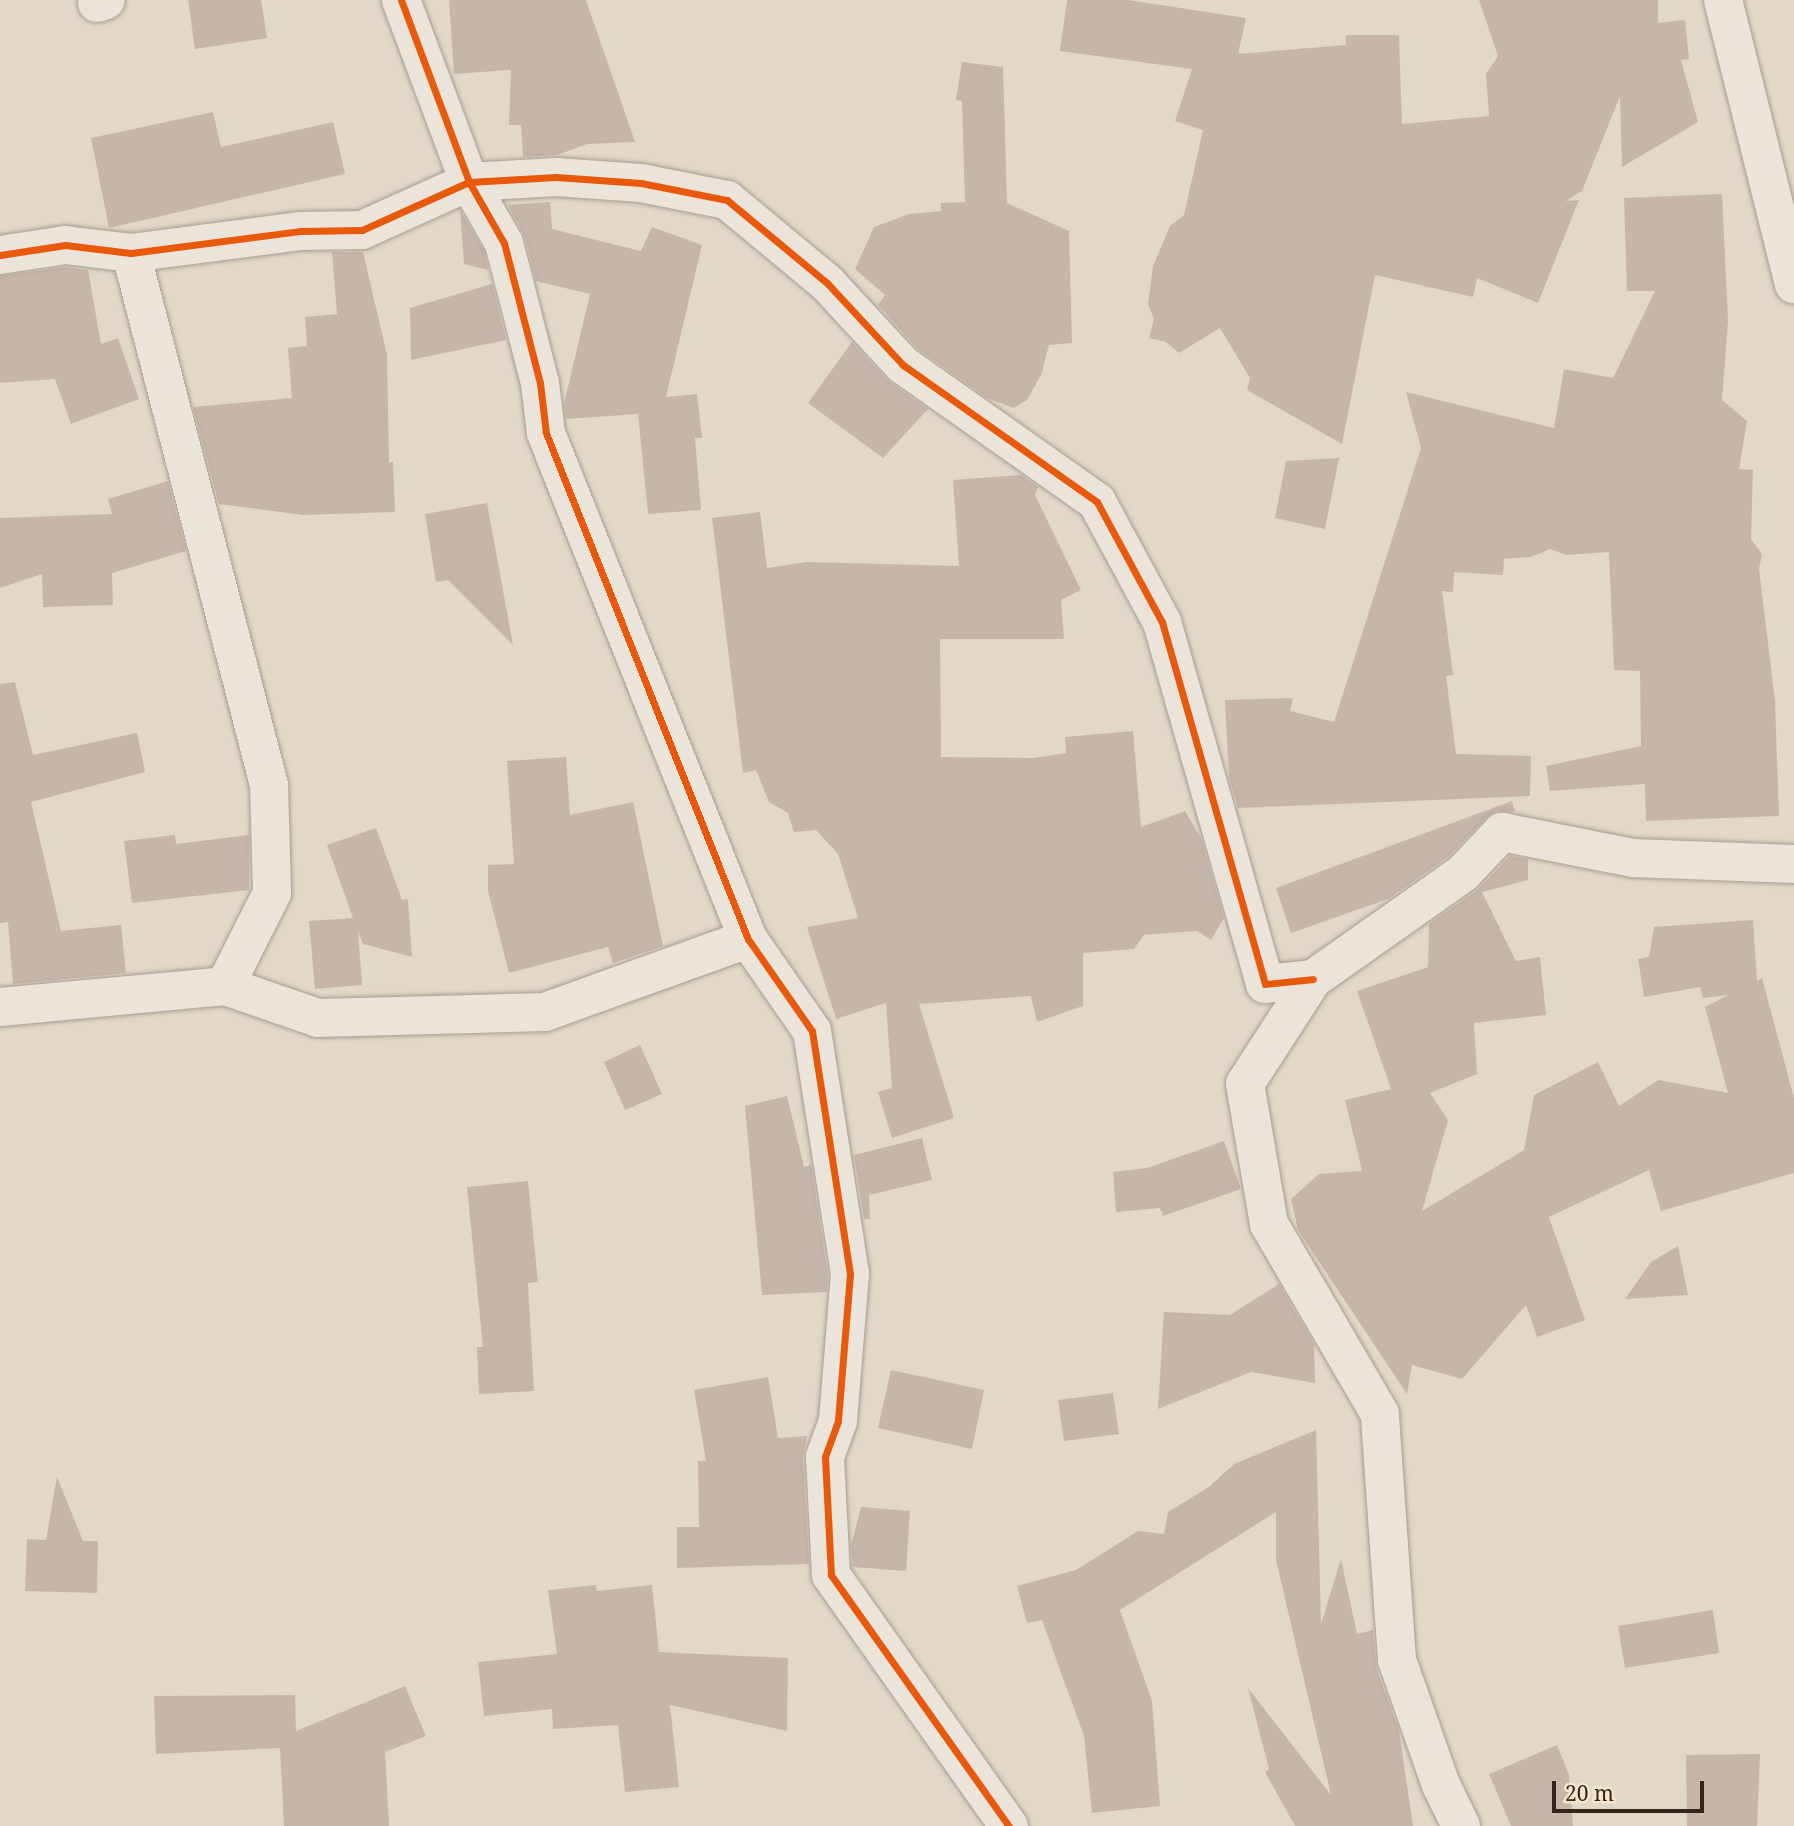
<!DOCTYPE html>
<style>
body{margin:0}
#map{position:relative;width:1794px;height:1826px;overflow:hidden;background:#e2d8c8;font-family:"Noto Serif",serif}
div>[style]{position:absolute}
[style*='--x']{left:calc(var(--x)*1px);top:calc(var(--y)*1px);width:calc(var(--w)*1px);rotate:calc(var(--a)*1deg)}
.building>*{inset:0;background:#c6b6a9}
.roads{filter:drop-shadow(0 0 2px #a79d92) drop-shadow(0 0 2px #a79d92)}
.street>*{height:38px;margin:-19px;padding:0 19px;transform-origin:19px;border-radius:19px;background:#eae4db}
.cycleway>*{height:7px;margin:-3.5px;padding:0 3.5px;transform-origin:3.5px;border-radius:3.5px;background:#e8590c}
span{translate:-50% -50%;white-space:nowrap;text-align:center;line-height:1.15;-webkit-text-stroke:7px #f5e5cd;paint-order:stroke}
.scale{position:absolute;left:1552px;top:1781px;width:152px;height:32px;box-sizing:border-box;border:4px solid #34251c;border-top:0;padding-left:9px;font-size:21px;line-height:24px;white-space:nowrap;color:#34251c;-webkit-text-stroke:5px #f5e5cd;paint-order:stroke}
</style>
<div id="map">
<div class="building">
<div style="clip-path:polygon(188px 0,261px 0,267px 38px,195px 49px)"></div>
<div style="clip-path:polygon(449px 0,586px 0,635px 142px,587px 144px,557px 155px,523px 157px,521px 125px,509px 125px,511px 70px,454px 74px)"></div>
<div style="clip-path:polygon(1067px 0,1128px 0,1246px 18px,1238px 54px,1346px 45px,1346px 35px,1399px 35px,1402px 124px,1489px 116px,1486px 74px,1498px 56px,1479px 0,1658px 0,1658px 23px,1685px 20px,1689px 59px,1681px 60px,1698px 122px,1622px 167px,1620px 96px,1582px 191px,1566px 201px,1579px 200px,1538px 303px,1477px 278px,1473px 297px,1375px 275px,1342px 444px,1247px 390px,1250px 378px,1220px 328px,1179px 353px,1166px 342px,1149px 338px,1154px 319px,1148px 304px,1153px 266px,1170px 226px,1184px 215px,1203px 130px,1175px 121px,1192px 69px,1060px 51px)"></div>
<div style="clip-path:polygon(962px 62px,1003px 67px,1007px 203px,1069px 231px,1072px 343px,1049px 345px,1041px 375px,1027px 400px,1014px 408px,987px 398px,917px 348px,878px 305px,885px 295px,855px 269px,874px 227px,909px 214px,941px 211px,941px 203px,965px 202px,962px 101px,956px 100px)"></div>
<div style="clip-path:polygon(213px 112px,221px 147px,333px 122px,345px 174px,109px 228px,91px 138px)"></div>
<div style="clip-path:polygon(1722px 194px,1728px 320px,1722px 400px,1747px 421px,1739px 469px,1753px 470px,1751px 539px,1762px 554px,1759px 569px,1775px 701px,1779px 816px,1646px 821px,1645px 784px,1550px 791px,1546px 766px,1641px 746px,1640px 671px,1614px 670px,1609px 552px,1566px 555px,1550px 549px,1531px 557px,1504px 559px,1503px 575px,1454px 572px,1453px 592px,1442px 591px,1453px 675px,1446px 676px,1456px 754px,1531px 756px,1530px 796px,1238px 808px,1229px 777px,1225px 700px,1293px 698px,1290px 711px,1334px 722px,1421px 448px,1406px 392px,1554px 428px,1564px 369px,1613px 378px,1655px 291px,1627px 291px,1624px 198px)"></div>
<div style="clip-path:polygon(550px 202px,552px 229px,641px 251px,652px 227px,702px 245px,666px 397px,697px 394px,702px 438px,695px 438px,701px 510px,648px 514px,638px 414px,566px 419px,564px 404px,590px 294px,536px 281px,525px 237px,508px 205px)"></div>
<div style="clip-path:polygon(460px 210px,484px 251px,488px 270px,464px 264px)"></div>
<div style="clip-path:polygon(332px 252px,363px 252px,387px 355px,389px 462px,393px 462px,395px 512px,303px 515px,219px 504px,193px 407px,292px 398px,288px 348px,307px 346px,305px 317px,337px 314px)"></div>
<div style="clip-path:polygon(65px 267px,88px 270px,101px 344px,118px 338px,139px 399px,71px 424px,55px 379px,0 383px,0 276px)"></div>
<div style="clip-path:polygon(492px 284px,506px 340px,411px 360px,410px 308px)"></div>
<div style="clip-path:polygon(852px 342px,887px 380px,928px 409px,883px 458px,808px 403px)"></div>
<div style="clip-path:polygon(1339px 458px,1325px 529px,1275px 518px,1286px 461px)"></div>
<div style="clip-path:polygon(1021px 475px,1038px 487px,1035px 495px,1081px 590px,1061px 600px,1064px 639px,940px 639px,941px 757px,1033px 758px,1066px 753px,1065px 737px,1133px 731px,1141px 827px,1185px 811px,1201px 838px,1224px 918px,1211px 940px,1197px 931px,1144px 935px,1134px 949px,1083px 953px,1083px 1006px,1037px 1022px,1031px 996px,919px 1004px,954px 1118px,892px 1138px,878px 1092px,892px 1088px,886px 1003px,836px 1019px,807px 927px,858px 918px,838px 854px,816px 830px,794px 832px,788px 813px,769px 802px,756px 770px,743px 773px,712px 518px,760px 512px,767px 568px,807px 562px,959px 566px,953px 480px)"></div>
<div style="clip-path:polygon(168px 481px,186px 551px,112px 573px,113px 605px,43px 607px,42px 574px,0 588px,0 518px,112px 514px,108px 499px)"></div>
<div style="clip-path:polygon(487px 503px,513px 645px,448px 580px,436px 582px,425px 514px)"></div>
<div style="clip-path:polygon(15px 682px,33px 755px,137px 733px,145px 772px,31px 802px,61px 931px,121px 925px,126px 973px,13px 984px,8px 922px,0 923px,0 684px)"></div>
<div style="clip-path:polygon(566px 757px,570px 815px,633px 802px,663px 946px,613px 963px,608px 947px,509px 973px,488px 891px,488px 865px,514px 864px,507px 761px)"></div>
<div style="clip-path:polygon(1512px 801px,1515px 812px,1496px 811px,1487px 817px,1449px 856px,1388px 899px,1291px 933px,1276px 888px)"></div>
<div style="clip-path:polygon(376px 828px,402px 900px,408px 899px,412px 957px,363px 944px,358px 931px,362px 985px,315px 989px,309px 921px,353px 918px,327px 845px)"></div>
<div style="clip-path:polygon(175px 835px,176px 844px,249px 835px,249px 890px,132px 903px,124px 841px)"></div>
<div style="clip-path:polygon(1510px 856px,1528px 859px,1528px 880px,1482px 892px,1516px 961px,1540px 957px,1546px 1015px,1474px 1023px,1477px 1074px,1430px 1093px,1448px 1120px,1422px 1211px,1524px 1150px,1534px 1095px,1598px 1062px,1619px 1106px,1658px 1080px,1728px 1093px,1705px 1007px,1728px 995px,1703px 998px,1700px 987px,1644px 997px,1638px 959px,1649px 957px,1654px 927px,1753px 920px,1757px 981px,1762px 978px,1794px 1098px,1794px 1173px,1661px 1211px,1649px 1170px,1549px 1217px,1585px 1320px,1537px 1337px,1526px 1305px,1462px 1379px,1412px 1365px,1407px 1394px,1298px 1230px,1291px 1199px,1319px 1174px,1362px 1171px,1345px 1100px,1391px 1089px,1357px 991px,1428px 967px,1429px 924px,1476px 891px)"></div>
<div style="clip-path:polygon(640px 1045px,662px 1094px,625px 1110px,604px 1062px)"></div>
<div style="clip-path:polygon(787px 1096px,804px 1167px,811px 1165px,828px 1275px,827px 1292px,762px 1295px,745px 1106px)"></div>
<div style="clip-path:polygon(922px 1138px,932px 1180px,869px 1195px,870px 1219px,864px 1219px,854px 1155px)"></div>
<div style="clip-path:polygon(1224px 1141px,1241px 1189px,1163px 1216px,1160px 1208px,1116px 1212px,1113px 1172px,1147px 1168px)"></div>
<div style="clip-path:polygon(528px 1181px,538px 1282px,528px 1283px,534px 1391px,479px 1394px,477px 1347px,483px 1347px,467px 1187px)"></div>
<div style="clip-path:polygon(1678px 1246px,1688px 1295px,1625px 1299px,1651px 1262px)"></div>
<div style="clip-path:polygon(1279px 1284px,1314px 1344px,1315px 1383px,1251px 1372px,1158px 1409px,1164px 1312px,1230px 1315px)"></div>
<div style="clip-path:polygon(891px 1370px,984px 1390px,972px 1449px,878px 1428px)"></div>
<div style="clip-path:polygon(768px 1377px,778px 1438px,807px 1436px,803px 1458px,809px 1564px,677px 1568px,677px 1527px,699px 1527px,698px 1461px,706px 1461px,694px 1390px)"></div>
<div style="clip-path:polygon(1113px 1393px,1119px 1434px,1064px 1441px,1058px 1400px)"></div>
<div style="clip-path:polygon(1316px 1430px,1321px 1624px,1341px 1559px,1357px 1634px,1373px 1630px,1376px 1667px,1399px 1731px,1413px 1826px,1295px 1826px,1265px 1772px,1269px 1769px,1248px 1688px,1331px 1795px,1276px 1560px,1276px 1512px,1120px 1610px,1152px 1701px,1160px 1806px,1092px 1813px,1084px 1736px,1042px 1620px,1027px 1623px,1017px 1586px,1076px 1570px,1138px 1531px,1164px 1534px,1168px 1512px,1209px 1487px,1234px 1464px)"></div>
<div style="clip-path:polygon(57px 1477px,83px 1541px,98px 1541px,97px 1593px,25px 1591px,27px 1539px,46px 1540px)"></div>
<div style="clip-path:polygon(861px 1507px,910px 1511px,906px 1571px,853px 1567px,851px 1546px)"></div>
<div style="clip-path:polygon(596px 1585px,597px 1591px,652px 1585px,659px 1652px,788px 1658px,787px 1731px,670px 1705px,679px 1787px,625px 1792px,618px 1725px,553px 1729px,552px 1709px,484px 1716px,478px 1662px,557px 1654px,548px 1590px)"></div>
<div style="clip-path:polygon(1713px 1610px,1719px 1653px,1625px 1668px,1618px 1626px)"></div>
<div style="clip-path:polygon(405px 1686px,426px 1736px,385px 1752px,389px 1826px,284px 1826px,280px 1748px,156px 1754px,154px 1696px,295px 1695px,296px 1731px)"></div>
<div style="clip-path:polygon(1557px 1745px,1569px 1775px,1573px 1826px,1511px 1826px,1489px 1774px)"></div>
<div style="clip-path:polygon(1760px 1754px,1757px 1826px,1687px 1826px,1686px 1755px)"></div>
</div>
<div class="roads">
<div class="street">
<div style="--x:401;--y:0;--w:194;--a:69.5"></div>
<div style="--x:469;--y:182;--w:70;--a:60.2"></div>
<div style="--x:504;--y:243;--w:145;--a:75.6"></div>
<div style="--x:540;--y:383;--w:50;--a:83.2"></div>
<div style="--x:546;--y:433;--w:545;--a:68.24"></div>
<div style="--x:748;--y:939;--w:112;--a:55.2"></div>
<div style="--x:812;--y:1031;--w:246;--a:81.1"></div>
<div style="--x:850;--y:1274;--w:147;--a:94.7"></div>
<div style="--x:838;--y:1421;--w:38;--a:110"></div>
<div style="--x:825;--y:1457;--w:118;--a:87.1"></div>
<div style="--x:831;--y:1575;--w:308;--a:54.7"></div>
<div style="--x:1723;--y:0;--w:293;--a:76"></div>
<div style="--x:97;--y:3;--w:9;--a:-18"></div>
<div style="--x:131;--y:253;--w:550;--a:75.46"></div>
<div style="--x:269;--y:785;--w:108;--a:88.4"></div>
<div style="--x:272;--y:893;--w:104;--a:116.8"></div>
<div style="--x:0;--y:255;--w:66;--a:-8.7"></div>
<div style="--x:65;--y:245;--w:66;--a:6.9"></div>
<div style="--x:131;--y:253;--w:170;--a:-7.4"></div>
<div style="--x:300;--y:231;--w:62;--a:-0.9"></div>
<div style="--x:362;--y:230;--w:117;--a:-24.2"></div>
<div style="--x:469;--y:182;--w:87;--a:-3.3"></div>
<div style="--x:556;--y:177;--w:85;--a:4"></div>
<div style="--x:641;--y:183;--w:88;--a:11.2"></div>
<div style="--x:727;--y:200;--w:130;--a:39.7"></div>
<div style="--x:827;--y:283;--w:112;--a:47.2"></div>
<div style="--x:903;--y:365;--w:237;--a:35.2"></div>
<div style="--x:1097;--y:502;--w:136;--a:61.6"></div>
<div style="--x:1162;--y:622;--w:376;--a:74.1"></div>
<div style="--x:1265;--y:984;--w:48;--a:-5.9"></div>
<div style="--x:0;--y:1007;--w:226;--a:-5.3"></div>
<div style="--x:225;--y:986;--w:98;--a:19"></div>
<div style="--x:318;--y:1018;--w:227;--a:-1.5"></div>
<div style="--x:545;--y:1012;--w:216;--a:-19.8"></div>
<div style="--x:1461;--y:1826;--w:46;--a:-116"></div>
<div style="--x:1441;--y:1785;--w:133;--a:-109.4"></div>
<div style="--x:1397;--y:1660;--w:247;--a:-94"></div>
<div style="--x:1380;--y:1414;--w:220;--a:-120.3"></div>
<div style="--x:1269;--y:1224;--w:142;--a:-99.7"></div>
<div style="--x:1245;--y:1084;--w:125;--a:-57.1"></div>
<div style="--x:1313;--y:979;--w:184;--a:-35.2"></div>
<div style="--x:1463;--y:873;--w:57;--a:-46.4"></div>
<div style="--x:1502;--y:832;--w:134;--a:11.2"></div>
<div style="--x:1633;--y:858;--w:161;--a:2.1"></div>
</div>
</div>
<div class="cycleway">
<div style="--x:401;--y:0;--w:194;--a:69.5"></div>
<div style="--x:469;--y:182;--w:70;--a:60.2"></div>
<div style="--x:504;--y:243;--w:145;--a:75.6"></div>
<div style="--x:540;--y:383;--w:50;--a:83.2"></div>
<div style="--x:546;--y:433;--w:545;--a:68.24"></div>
<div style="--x:748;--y:939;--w:112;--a:55.2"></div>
<div style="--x:812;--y:1031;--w:246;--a:81.1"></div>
<div style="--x:850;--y:1274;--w:147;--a:94.7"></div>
<div style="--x:838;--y:1421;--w:38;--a:110"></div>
<div style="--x:825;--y:1457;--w:118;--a:87.1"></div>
<div style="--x:831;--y:1575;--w:308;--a:54.7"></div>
<div style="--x:0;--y:255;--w:66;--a:-8.7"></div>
<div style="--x:65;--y:245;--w:66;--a:6.9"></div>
<div style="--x:131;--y:253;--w:170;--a:-7.4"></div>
<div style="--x:300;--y:231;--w:62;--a:-0.9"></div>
<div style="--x:362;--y:230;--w:117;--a:-24.2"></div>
<div style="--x:469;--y:182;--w:87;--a:-3.3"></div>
<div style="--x:556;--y:177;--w:85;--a:4"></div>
<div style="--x:641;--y:183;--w:88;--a:11.2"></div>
<div style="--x:727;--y:200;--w:130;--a:39.7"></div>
<div style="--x:827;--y:283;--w:112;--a:47.2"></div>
<div style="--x:903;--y:365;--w:237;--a:35.2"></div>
<div style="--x:1097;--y:502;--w:136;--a:61.6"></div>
<div style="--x:1162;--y:622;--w:376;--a:74.1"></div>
<div style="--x:1265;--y:984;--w:48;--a:-5.9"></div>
</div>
<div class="scale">20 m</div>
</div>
